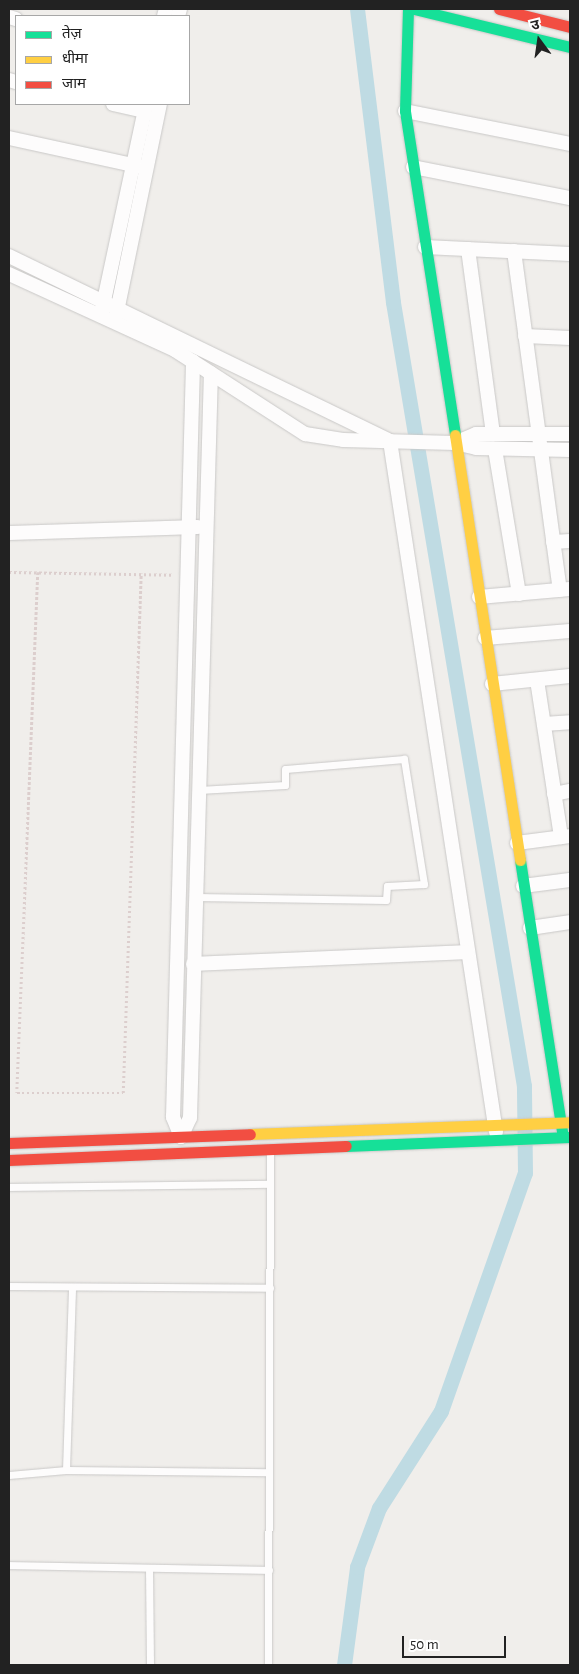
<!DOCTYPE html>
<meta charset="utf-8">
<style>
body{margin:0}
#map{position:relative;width:579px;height:1674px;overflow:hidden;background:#f0eeeb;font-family:"Alegreya Sans","Noto Sans Devanagari",sans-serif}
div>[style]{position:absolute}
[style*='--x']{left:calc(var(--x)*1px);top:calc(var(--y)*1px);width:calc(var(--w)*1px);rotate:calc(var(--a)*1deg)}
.canal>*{height:15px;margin:-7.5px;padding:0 7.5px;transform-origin:7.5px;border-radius:7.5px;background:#bfdbe3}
.path>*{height:2.5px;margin-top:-1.25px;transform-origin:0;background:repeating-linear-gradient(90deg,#dccecd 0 2.5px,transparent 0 5px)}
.roads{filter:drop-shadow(0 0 1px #c9c8c7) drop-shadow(0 0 1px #c9c8c7)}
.lane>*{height:7px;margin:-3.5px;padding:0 3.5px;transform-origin:3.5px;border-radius:3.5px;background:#fdfcfc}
.street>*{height:14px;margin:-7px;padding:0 7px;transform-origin:7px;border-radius:7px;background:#fdfcfc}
.fast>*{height:11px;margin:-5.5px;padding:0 5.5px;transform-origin:5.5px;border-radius:5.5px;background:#16e098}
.slow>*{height:11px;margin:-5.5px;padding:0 5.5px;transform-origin:5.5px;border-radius:5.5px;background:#ffcf43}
.jam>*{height:11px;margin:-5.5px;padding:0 5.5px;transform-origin:5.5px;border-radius:5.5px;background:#f24e42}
span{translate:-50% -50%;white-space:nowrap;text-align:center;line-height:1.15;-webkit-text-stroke:4px #fff;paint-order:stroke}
.frame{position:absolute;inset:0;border:10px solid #222;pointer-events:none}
.legend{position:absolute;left:15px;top:15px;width:175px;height:90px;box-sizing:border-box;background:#fff;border:1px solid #a7a7a7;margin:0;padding:6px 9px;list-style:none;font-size:15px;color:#222}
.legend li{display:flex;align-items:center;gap:10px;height:25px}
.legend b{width:25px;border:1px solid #a7a7a7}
.north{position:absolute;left:514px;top:15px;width:50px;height:50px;-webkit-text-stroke:4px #fff;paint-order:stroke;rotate:346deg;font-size:14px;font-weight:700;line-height:20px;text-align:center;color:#222}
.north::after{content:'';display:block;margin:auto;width:18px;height:22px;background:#222;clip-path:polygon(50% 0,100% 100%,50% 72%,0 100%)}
.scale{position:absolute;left:402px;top:1636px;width:104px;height:22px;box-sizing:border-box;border:2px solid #222;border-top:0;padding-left:6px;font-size:15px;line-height:18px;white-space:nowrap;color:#222;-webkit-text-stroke:4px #fff;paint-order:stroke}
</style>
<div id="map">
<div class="canal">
<div style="--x:344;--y:1665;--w:99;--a:-82.4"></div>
<div style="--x:357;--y:1567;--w:63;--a:-69.6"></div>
<div style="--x:379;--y:1508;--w:115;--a:-57.4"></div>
<div style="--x:441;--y:1411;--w:252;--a:-70.6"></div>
<div style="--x:525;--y:1173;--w:87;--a:-90.7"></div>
<div style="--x:524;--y:1086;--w:795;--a:-99.49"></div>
<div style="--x:393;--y:302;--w:295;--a:-97"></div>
</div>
<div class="path">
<div style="--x:9;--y:572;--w:164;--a:1"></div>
<div style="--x:38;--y:572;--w:521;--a:92.31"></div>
<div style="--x:17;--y:1093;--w:106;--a:0"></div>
<div style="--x:123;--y:1093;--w:520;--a:-88.02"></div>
</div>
<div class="roads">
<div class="lane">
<div style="--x:196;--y:897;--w:190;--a:0.9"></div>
<div style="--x:386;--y:900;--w:14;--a:-86"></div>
<div style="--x:387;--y:886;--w:37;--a:-3"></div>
<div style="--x:424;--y:884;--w:127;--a:-99.1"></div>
<div style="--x:404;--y:759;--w:119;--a:175.2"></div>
<div style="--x:285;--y:769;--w:16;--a:90"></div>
<div style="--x:285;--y:785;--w:86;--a:176.7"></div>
<div style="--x:9;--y:1187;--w:261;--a:-0.7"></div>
<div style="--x:9;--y:1286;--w:261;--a:0.4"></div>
<div style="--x:66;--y:1470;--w:183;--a:-88.1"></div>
<div style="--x:9;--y:1475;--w:57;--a:-5"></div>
<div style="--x:66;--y:1470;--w:203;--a:0.6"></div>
<div style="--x:9;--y:1565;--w:260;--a:1.1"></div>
<div style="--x:149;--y:1568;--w:97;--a:89.4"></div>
<div style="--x:268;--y:1665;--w:516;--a:-89.78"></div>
</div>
<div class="street">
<div style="--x:164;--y:16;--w:7;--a:-74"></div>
<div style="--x:178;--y:16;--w:7;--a:-74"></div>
<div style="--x:9;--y:17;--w:7;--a:16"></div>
<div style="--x:9;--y:80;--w:7;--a:16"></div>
<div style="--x:113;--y:104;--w:41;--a:12.7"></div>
<div style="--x:405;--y:111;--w:168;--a:11.3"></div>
<div style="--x:9;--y:138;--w:136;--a:12.3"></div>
<div style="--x:413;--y:167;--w:160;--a:11.2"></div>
<div style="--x:425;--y:247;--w:145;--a:2.8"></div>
<div style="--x:468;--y:249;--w:187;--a:82.3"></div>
<div style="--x:514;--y:251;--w:342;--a:82.3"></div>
<div style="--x:9;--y:256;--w:421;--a:25.9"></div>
<div style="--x:9;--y:274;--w:183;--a:24.6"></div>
<div style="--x:175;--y:350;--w:155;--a:32.9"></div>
<div style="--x:305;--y:434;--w:38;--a:9"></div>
<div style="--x:343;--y:440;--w:112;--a:1.5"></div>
<div style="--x:455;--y:443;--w:22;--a:13"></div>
<div style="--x:476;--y:448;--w:94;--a:1.2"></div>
<div style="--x:102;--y:310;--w:211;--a:-77.9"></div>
<div style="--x:116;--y:316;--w:217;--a:-78.3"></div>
<div style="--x:525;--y:336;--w:45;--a:2.5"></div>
<div style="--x:390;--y:441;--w:699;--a:81.28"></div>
<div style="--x:455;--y:443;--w:23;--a:-23"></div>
<div style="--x:476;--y:434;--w:94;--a:0"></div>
<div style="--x:495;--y:449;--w:147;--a:80.6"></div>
<div style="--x:9;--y:533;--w:189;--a:-1.8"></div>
<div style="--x:553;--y:542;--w:17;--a:-3"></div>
<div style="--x:479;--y:597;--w:91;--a:-5"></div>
<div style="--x:485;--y:638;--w:85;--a:-4.7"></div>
<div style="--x:537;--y:680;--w:159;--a:81.3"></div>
<div style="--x:492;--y:684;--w:78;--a:-5.9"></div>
<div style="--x:544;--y:724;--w:26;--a:-4"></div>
<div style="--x:554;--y:794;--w:16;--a:-11"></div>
<div style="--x:517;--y:843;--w:53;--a:-7.5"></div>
<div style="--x:523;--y:886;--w:47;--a:-7.3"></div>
<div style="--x:530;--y:928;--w:40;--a:-8.5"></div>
<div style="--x:193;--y:964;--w:275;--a:-2.5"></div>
<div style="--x:181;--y:1137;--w:22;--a:-112"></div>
<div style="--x:173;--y:1117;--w:756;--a:-88.48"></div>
<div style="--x:181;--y:1137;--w:21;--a:-65"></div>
<div style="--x:190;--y:1118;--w:745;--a:-88.39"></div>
</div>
<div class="fast">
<div style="--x:408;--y:9;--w:102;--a:91.7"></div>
<div style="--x:405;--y:111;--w:328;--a:81.2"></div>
<div style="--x:414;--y:9;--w:161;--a:13.7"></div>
<div style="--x:520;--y:860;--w:280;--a:81.2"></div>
<div style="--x:346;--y:1146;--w:224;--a:-2.3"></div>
</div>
<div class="slow">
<div style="--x:455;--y:435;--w:430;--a:81.3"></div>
<div style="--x:250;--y:1134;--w:320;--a:-2.1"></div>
</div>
<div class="jam">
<div style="--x:499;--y:9;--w:73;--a:14.2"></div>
<div style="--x:9;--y:1143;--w:241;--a:-2.1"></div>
<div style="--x:9;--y:1160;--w:337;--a:-2.4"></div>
</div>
</div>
<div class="frame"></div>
<ul class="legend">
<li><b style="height:6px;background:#16e098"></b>तेज़</li>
<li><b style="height:6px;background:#ffcf43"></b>धीमा</li>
<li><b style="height:6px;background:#f24e42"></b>जाम</li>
</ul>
<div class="north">उ</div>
<div class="scale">50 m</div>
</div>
